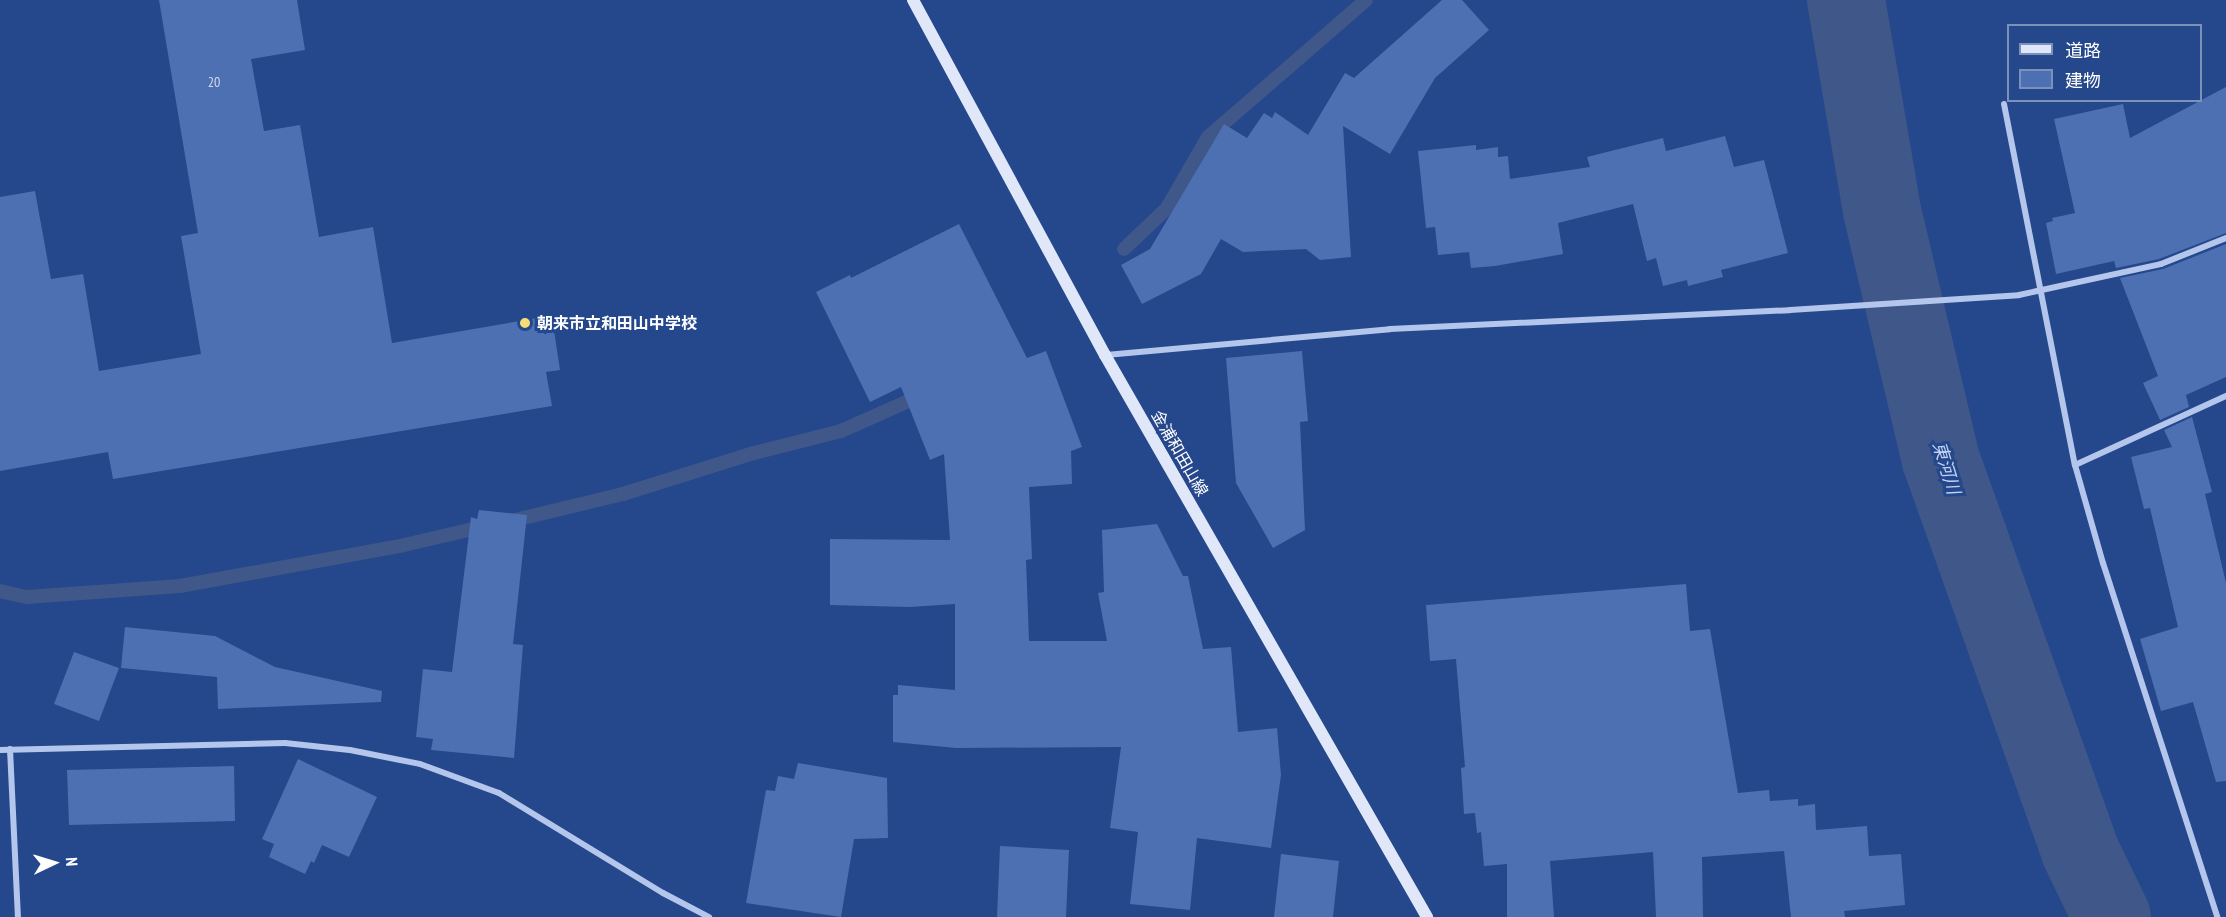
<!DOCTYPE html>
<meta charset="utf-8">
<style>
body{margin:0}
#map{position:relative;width:2226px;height:917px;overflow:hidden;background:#25478c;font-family:"PT Sans Narrow","Noto Sans JP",sans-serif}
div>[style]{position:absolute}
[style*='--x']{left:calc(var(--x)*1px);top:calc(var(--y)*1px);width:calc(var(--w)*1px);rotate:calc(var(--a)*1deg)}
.stream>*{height:14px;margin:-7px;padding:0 7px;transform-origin:7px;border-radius:7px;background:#3f5789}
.river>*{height:78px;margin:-39px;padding:0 39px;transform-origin:39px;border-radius:39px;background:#3f5789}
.building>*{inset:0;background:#4d70b3}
.minor>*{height:6px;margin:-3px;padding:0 3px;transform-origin:3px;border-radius:3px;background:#b4c6eb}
.secondary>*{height:12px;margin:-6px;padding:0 6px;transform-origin:6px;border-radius:6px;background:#dfe7f9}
.dots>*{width:16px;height:16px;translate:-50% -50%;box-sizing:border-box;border:3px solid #25478c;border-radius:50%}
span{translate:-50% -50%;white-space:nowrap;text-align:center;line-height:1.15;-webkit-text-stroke:6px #25478c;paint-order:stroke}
.number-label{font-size:14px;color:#d2dbec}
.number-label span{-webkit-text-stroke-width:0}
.poi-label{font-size:16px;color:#fff;font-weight:700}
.left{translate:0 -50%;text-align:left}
.street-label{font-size:16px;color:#fff}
.water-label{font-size:18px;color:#c0d1f2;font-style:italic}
.legend{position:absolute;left:2007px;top:24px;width:195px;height:78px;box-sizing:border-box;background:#25478c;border:2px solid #7c91ba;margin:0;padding:8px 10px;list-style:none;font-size:18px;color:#fff}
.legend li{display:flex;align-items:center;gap:12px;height:30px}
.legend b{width:30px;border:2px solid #7c91ba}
.north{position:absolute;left:24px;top:833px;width:60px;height:60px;-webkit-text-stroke:4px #25478c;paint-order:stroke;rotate:86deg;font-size:16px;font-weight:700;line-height:24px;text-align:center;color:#fff}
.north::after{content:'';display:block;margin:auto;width:21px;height:27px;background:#fff;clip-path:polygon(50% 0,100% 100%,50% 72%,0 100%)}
</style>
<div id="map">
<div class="stream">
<div style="--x:1124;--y:249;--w:59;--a:-43.6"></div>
<div style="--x:1167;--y:208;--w:82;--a:-60"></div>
<div style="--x:1208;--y:137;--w:209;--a:-40.9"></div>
<div style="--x:511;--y:521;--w:115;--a:-13.6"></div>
<div style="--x:623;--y:494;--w:137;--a:-17.4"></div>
<div style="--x:754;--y:453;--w:90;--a:-14.2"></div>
<div style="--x:841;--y:431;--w:89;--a:-24"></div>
<div style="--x:0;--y:591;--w:28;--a:13"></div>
<div style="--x:27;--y:597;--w:153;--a:-4.1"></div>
<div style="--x:180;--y:586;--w:224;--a:-10.3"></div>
<div style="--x:400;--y:546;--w:88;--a:-13.1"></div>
</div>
<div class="river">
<div style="--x:1846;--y:0;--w:214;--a:80.3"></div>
<div style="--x:1882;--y:211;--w:256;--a:76.7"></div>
<div style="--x:1941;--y:460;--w:415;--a:70.4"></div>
<div style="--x:2080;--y:851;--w:73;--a:64.1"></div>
</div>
<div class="building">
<div style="clip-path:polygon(159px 0,297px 0,305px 50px,251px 59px,264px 131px,300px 125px,319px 237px,373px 227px,392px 343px,537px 318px,538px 327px,553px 324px,560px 370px,546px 372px,552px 406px,113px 479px,108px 452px,0 471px,0 197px,35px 191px,51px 279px,83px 274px,99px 371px,201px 354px,181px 236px,198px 233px)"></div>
<div style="clip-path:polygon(1442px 0,1462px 0,1489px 30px,1435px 78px,1390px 154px,1343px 126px,1351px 257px,1320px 260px,1306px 249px,1243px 252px,1221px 239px,1201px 274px,1142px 304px,1121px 265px,1150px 249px,1224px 124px,1247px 138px,1264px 113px,1272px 118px,1275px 112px,1308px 135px,1345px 73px,1354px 78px)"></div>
<div style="clip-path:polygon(2226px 87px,2226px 233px,2159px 259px,2116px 268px,2114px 261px,2056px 274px,2046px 223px,2053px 221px,2052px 218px,2075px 213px,2054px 119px,2123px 104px,2130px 138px)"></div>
<div style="clip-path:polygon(1725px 136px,1734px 167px,1764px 160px,1788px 253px,1721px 270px,1723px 277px,1688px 286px,1687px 280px,1663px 286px,1656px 258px,1647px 261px,1633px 204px,1558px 223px,1563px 254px,1495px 266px,1471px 268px,1469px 252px,1438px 255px,1435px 227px,1426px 228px,1418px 151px,1476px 145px,1476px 150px,1498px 147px,1498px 157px,1508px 156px,1510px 179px,1590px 167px,1587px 157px,1663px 138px,1666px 151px)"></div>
<div style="clip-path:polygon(959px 224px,1027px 358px,1046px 351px,1082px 447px,1071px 451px,1072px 484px,1029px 487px,1032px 559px,1026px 560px,1029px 641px,1107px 641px,1098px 593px,1104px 592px,1102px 530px,1157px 524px,1183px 576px,1188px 576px,1203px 649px,1231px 647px,1238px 732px,1277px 728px,1281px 775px,1271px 848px,1197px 838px,1190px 910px,1130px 904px,1138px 832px,1110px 828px,1121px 747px,956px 748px,893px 742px,893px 695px,898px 695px,898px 685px,955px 690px,955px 604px,910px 607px,830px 605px,830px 539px,950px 540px,944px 454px,930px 460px,901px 387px,870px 402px,816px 292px,850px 275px,851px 278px)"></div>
<div style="clip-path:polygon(2226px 244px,2226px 377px,2186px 395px,2189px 407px,2160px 420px,2143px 383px,2158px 376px,2120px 278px,2163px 269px)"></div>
<div style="clip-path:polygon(1302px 351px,1308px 421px,1300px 422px,1305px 530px,1273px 548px,1236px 483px,1226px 358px)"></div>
<div style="clip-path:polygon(2192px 417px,2212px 492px,2205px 494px,2226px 583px,2226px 781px,2216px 782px,2193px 702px,2161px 711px,2140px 639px,2178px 627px,2150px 508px,2144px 509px,2131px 457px,2172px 447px,2164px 430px)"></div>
<div style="clip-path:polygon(479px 510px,527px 515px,513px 644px,523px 645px,514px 758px,431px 750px,433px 739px,416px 737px,423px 669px,452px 672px,471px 517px,477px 519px)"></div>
<div style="clip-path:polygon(1686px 584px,1690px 631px,1710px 629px,1738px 793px,1769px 790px,1770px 801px,1798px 799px,1798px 806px,1815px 804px,1816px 830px,1867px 826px,1869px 856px,1901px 854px,1905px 905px,1844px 911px,1845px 917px,1791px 917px,1784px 851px,1702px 857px,1703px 917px,1656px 917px,1653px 852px,1550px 861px,1554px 917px,1507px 917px,1507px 864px,1484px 866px,1481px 832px,1477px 833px,1475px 813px,1464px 814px,1461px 768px,1465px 767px,1456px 659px,1430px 661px,1426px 605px)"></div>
<div style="clip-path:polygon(125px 627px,215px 636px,275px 667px,382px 691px,381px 702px,218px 709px,217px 677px,121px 668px)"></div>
<div style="clip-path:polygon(74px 652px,119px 668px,99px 721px,54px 704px)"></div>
<div style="clip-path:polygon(298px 759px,377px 797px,349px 857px,322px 845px,314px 863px,311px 861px,305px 874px,269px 857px,274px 844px,262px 839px)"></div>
<div style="clip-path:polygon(798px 763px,887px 778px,888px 838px,854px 839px,841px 917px,746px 903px,766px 790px,775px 791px,778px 776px,794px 779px)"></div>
<div style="clip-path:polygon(234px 766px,235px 821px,69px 825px,67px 770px)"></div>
<div style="clip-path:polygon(1000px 846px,1069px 850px,1066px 917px,997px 917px)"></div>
<div style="clip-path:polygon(1281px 854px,1339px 861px,1333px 917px,1274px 917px)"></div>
</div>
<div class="minor">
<div style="--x:2004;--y:104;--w:368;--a:78.9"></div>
<div style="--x:2075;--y:465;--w:102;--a:74.1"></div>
<div style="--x:2103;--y:563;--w:372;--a:72.1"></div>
<div style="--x:1106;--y:355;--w:285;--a:-5.2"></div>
<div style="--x:1390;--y:329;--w:400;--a:-2.7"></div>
<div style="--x:1790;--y:310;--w:229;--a:-3.7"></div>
<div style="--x:2019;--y:295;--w:145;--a:-12.3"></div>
<div style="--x:2161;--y:264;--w:70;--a:-21.8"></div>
<div style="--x:2075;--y:465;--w:166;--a:-24.6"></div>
<div style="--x:10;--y:749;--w:168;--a:87.3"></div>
<div style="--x:0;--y:750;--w:285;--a:-1.4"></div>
<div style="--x:285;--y:743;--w:65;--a:6.1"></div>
<div style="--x:350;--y:750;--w:71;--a:11.3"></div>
<div style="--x:420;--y:764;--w:84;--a:20.2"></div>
<div style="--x:499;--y:793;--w:192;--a:31.4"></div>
<div style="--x:663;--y:893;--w:52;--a:27.6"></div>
</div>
<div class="secondary">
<div style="--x:913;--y:0;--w:404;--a:61.6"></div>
<div style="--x:1105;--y:355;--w:648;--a:60.19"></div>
</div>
<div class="dots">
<div style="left:525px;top:323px;background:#f5de78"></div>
</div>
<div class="number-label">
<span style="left:214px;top:82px">20</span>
</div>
<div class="poi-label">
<span class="left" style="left:537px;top:323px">朝来市立和田山中学校</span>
</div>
<div class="street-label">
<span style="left:1180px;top:453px;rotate:60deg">金浦和田山線</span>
</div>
<div class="water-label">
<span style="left:1946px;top:468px;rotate:73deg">東河川</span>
</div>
<ul class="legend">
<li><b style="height:8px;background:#dfe7f9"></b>道路</li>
<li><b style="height:16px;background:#4d70b3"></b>建物</li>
</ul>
<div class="north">N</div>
</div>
